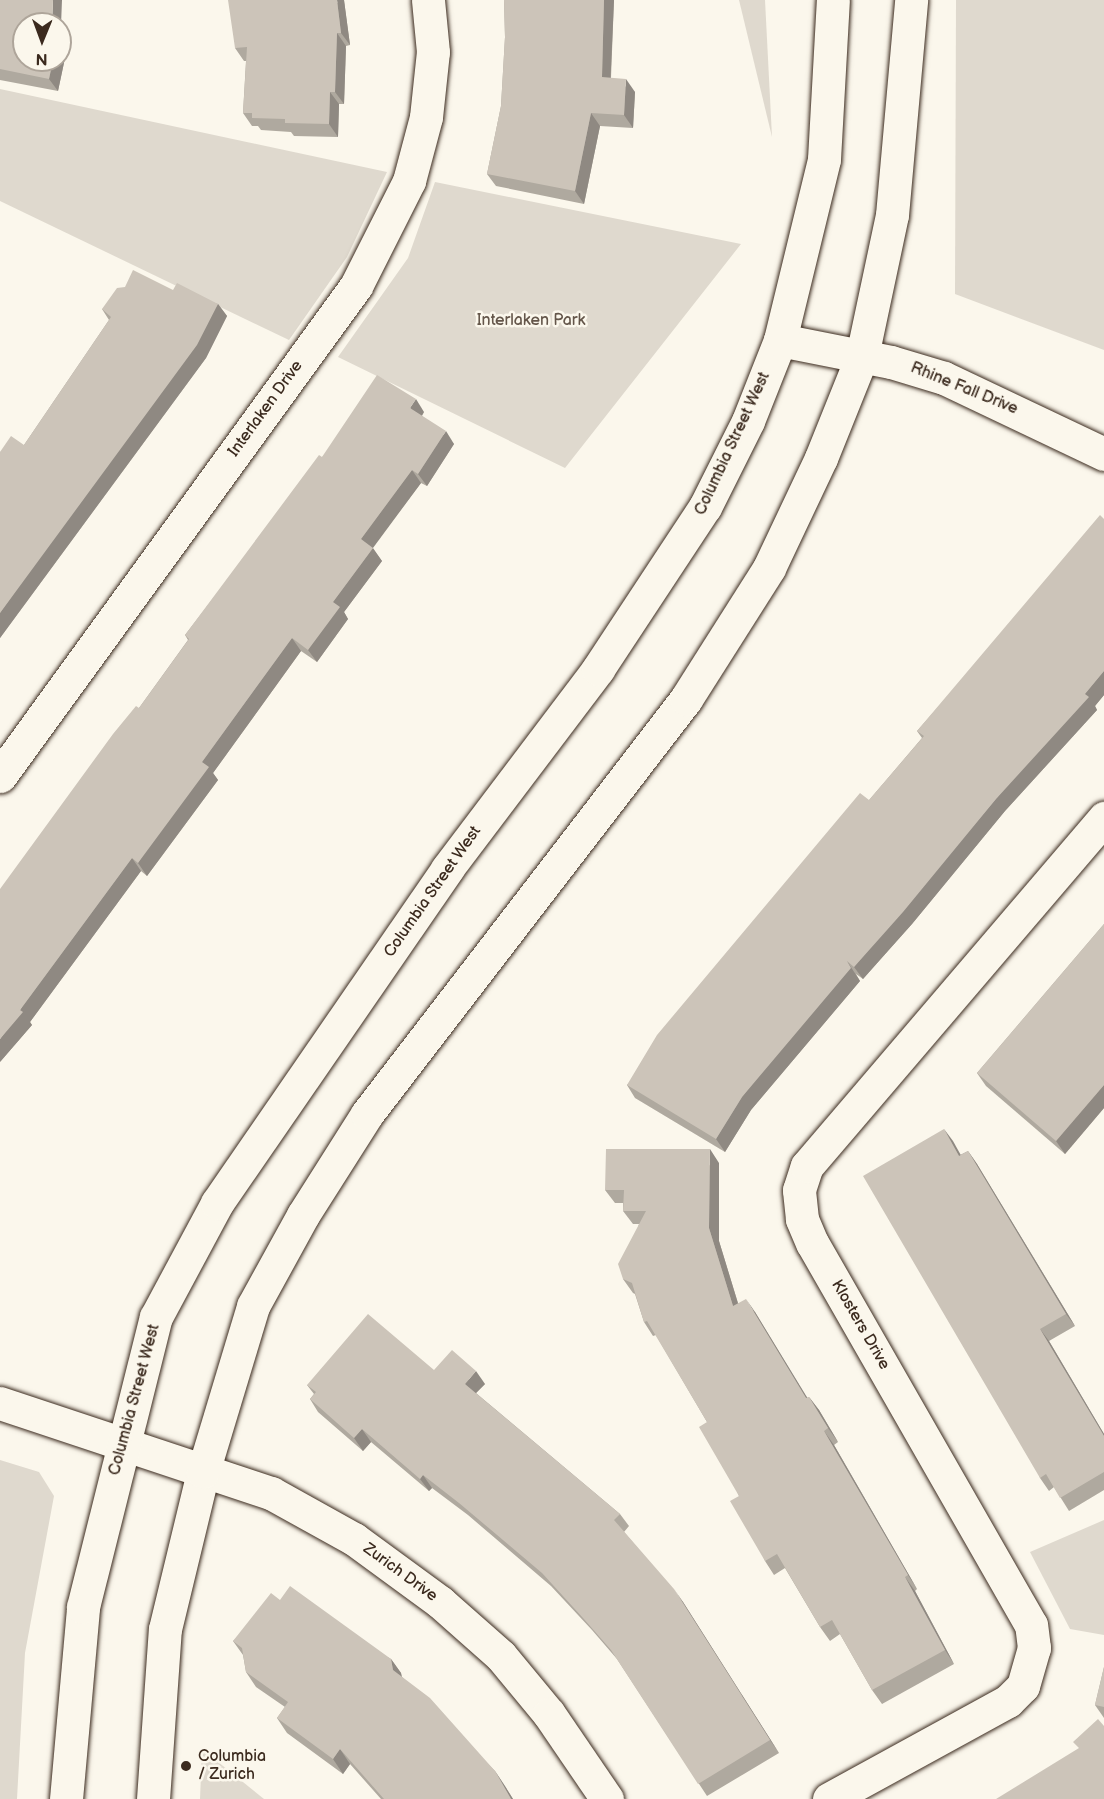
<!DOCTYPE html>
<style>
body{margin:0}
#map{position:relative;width:1104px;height:1799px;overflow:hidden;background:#fbf7ec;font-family:"Balsamiq Sans",sans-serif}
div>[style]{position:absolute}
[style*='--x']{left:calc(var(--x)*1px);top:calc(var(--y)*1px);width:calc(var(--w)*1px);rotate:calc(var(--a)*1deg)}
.green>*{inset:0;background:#dfd9ce}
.roads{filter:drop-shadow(0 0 2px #3b2a1e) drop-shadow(0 0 2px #3b2a1e)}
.street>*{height:33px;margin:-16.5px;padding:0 16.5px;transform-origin:16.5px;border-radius:16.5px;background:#fbf7ec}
.secondary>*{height:33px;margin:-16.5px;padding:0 16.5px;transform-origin:16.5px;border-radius:16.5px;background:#fbf7ec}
.wall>*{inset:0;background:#afa99f}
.shaded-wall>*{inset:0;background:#8f8982}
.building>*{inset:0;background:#ccc4b9}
.dots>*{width:16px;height:16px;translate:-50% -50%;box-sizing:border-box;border:3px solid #fbf7ec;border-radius:50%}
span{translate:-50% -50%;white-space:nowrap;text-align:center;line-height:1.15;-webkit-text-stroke:5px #fbf7ec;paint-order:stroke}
.park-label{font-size:16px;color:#64564a}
.street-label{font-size:16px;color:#3b2a1e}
.poi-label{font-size:16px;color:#3b2a1e}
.left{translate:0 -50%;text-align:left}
.north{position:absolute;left:12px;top:12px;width:60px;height:60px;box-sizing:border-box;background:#fbf7ec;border:2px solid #aea59a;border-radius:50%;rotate:181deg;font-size:16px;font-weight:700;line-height:24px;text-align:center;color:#3b2a1e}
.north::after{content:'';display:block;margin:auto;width:21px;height:27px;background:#3b2a1e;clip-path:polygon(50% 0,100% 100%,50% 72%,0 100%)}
</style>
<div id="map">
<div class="green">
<div style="clip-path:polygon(739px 0,765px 0,772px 137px)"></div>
<div style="clip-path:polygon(956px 0,1104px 0,1104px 350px,955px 294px)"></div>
<div style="clip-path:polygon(0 89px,387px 172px,347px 257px,289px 340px,0 201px)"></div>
<div style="clip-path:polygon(435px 182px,741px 244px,565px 468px,338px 357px,408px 258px)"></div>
<div style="clip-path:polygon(0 1460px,39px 1472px,54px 1496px,25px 1653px,17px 1799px,0 1799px)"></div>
<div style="clip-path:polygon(1104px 1520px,1104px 1635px,1070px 1629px,1030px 1552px)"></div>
<div style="clip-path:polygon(202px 1749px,264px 1799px,200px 1799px)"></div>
</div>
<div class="roads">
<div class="street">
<div style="--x:780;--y:340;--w:113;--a:11.2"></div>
<div style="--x:891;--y:362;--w:55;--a:16.8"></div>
<div style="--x:944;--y:378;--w:177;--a:25.4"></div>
<div style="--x:0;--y:776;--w:606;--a:-54"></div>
<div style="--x:356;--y:286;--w:118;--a:-63.2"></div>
<div style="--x:409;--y:181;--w:66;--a:-75.1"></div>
<div style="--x:426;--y:117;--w:65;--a:-83.9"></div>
<div style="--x:433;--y:52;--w:52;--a:-95.5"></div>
<div style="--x:0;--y:1403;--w:286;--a:18.4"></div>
<div style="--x:271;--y:1493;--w:95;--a:29"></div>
<div style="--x:354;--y:1539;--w:107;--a:36.2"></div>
<div style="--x:440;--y:1602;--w:81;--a:41.5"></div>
<div style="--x:501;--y:1656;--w:75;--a:50.4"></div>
<div style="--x:549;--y:1714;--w:103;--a:55.7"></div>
<div style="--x:829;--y:1799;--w:204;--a:-28.7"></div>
<div style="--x:1008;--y:1701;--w:21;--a:-45"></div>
<div style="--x:1023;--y:1686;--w:40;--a:-74"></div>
<div style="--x:1034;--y:1648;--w:23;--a:-97"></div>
<div style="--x:1031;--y:1625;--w:440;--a:-119.8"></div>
<div style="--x:812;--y:1243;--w:26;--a:-113"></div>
<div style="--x:802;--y:1219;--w:29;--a:-96"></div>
<div style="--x:799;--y:1190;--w:25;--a:-72"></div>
<div style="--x:807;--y:1166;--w:458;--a:-49.5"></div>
</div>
<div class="secondary">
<div style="--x:66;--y:1799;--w:193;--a:-84.9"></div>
<div style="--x:83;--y:1607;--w:299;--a:-75.9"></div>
<div style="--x:156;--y:1317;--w:129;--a:-61.8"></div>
<div style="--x:217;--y:1203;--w:406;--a:-55.4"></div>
<div style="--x:447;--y:869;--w:251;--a:-52.9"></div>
<div style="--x:598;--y:669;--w:194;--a:-56.6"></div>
<div style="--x:705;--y:507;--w:96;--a:-63.4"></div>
<div style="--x:748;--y:421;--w:87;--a:-68.4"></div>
<div style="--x:780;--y:340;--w:186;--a:-76.3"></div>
<div style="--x:824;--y:159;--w:159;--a:-86.8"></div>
<div style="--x:153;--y:1799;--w:170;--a:-86"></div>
<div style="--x:165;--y:1629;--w:162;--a:-76.4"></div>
<div style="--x:203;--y:1472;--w:173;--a:-73.2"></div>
<div style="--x:253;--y:1306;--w:104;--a:-61.2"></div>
<div style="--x:303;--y:1215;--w:120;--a:-57.6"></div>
<div style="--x:367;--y:1114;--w:523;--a:-52.45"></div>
<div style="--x:686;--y:699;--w:155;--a:-57.6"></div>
<div style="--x:769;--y:568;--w:122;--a:-64.7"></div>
<div style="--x:821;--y:458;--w:110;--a:-68.1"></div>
<div style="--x:862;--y:356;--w:144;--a:-78"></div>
<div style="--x:892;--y:215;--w:216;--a:-84.9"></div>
</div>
</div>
<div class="wall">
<div style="clip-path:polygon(0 0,60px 51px,65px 58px,58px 91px,0 80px)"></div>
<div style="clip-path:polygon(344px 0,350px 45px,346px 46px,344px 104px,339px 104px,338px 137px,294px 136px,291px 132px,261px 130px,258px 126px,252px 126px,243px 113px,246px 61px,244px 61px,235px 48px)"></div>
<div style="clip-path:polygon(504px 0,614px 0,611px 78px,635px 92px,633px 128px,600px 126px,584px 204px,496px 186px,487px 174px,501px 106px,505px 37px)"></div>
<div style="clip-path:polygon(173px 290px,218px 304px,227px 316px,206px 358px,0 638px,0 452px,24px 445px,109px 320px,102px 309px)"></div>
<div style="clip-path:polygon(424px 412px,422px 416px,454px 444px,427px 486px,421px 483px,372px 548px,382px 561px,344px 612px,348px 619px,317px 662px,301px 651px,213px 773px,218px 780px,147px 876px,141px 871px,30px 1022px,32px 1025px,0 1062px,139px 708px,188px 640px,185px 635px,322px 457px)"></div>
<div style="clip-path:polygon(1104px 519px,1104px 695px,1095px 706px,1097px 710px,1005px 811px,912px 924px,863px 979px,856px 974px,860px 981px,751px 1110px,725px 1152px,635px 1098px,627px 1085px,922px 738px,917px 731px)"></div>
<div style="clip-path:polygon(1104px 924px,1104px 1108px,1065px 1154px,986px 1086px,977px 1073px)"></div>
<div style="clip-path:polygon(944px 1129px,960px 1155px,968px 1151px,977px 1164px,1075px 1326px,1049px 1341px,1104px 1434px,1104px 1490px,1069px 1511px,1054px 1487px,1049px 1491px,1040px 1478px)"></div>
<div style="clip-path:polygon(719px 1163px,719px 1241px,738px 1303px,755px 1312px,807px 1398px,809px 1397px,819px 1410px,838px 1442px,834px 1445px,917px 1589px,915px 1591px,954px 1664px,882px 1704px,872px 1690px,840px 1634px,830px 1641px,820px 1627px,785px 1568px,774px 1575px,765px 1561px,739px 1496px,707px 1422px,656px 1335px,653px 1336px,644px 1322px,635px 1294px,633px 1293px,623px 1279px,639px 1224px,633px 1224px,623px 1211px,623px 1203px,615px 1203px,605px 1190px)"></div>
<div style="clip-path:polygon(434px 1370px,485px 1384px,476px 1393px,620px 1514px,629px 1526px,624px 1532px,683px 1602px,779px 1753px,707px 1796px,617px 1659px,592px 1630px,551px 1586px,468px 1515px,432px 1488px,429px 1491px,371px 1442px,363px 1451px,318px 1412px,310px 1399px,314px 1394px,307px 1385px)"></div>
<div style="clip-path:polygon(280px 1600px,391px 1659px,401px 1673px,402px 1677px,495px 1771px,513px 1799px,381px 1799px,350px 1764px,343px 1774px,287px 1733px,277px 1718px,285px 1707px,256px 1687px,246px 1672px,243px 1655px,233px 1641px)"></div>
<div style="clip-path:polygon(1104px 1667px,1104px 1718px,1095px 1705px)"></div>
</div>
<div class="shaded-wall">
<div style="clip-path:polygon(53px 0,62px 0,60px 51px,65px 58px,58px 91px,49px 79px,53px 60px,60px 60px,60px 24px,52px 24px)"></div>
<div style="clip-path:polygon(337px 0,344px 0,350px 45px,341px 33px)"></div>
<div style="clip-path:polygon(604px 0,614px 0,610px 90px,602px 77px)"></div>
<div style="clip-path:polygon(337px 33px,346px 46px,344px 104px,335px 92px)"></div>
<div style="clip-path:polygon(626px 79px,635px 92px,633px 128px,624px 115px)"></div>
<div style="clip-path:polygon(330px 92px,339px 104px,338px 137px,329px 124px)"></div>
<div style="clip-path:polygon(591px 113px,600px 126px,584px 204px,575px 191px)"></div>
<div style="clip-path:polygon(218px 304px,227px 316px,206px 358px,0 638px,0 613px)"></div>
<div style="clip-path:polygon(416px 399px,424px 412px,418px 421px,410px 408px)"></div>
<div style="clip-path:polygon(446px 431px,454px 444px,427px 486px,418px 474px)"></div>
<div style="clip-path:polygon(412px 470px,421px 483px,370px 552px,361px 539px)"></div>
<div style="clip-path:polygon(373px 548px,382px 561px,344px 612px,348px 619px,317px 662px,308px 650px,333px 602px)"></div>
<div style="clip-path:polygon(292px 638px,301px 651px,213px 773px,218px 780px,147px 876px,138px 863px,202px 762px)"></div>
<div style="clip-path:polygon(1104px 671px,1104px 695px,1095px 706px,1097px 710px,1005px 811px,912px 924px,863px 979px,854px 967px)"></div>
<div style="clip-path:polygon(132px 858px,141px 871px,30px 1022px,32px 1025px,0 1062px,0 1039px,20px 1010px)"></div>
<div style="clip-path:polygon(847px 961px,860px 981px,751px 1110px,725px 1152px,716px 1139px,742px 1097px)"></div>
<div style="clip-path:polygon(1104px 1085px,1104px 1108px,1065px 1154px,1056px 1141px)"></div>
<div style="clip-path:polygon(944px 1129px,953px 1141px,968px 1168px,959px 1156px)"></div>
<div style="clip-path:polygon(710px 1149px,719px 1163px,719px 1241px,743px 1320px,733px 1306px,709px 1228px)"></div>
<div style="clip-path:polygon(968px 1151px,977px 1164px,1075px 1326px,1066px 1314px)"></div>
<div style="clip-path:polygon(746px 1299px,755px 1312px,816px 1412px,806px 1398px)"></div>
<div style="clip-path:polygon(1040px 1329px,1049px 1341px,1104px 1434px,1104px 1436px)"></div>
<div style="clip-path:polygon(476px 1371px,485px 1384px,473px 1396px,465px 1384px)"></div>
<div style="clip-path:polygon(809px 1397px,819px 1410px,838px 1442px,828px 1428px)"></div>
<div style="clip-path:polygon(362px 1429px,371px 1442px,363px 1451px,354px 1438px)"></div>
<div style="clip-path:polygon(824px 1431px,834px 1445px,917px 1589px,908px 1575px)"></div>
<div style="clip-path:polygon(423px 1475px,432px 1488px,429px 1491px,420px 1479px)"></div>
<div style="clip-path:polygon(905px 1577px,915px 1591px,954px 1664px,945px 1650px)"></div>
<div style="clip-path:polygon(674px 1589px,683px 1602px,779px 1753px,770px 1740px)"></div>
<div style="clip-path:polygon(391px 1659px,401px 1673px,403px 1685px,393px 1670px)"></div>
<div style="clip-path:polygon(340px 1749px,350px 1764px,343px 1774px,333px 1759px)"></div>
<div style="clip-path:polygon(495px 1771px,505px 1786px,513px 1799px,511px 1799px)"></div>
</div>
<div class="building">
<div style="clip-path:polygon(0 0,53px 0,52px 24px,24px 24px,24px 60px,53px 60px,49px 79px,0 69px)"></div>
<div style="clip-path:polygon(228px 0,337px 0,341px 33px,337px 33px,335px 92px,330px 92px,329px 124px,285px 123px,285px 119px,252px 118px,252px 113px,243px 113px,247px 47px,235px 48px)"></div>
<div style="clip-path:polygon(504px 0,604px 0,602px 77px,626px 79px,624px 115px,591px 113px,575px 191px,487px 174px,501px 106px,505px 37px)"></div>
<div style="clip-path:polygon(133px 270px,173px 290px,177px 283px,218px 304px,197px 345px,0 613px,0 452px,11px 436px,24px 445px,111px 317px,102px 309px,117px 288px,125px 287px)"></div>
<div style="clip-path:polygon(377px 375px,416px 399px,410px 408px,446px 431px,418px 474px,412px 470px,361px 539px,373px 548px,333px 602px,340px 607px,308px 650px,292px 638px,202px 762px,209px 767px,138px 863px,132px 858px,20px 1010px,23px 1012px,0 1039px,0 889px,113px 734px,136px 706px,139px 708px,189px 639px,185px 635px,319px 455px,322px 457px)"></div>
<div style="clip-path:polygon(1100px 515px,1104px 519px,1104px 671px,1085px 694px,1089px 697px,996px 799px,903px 912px,854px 967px,847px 961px,851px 968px,742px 1097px,716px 1139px,627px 1085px,657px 1035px,860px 793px,869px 800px,924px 736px,917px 731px)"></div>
<div style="clip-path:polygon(1104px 924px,1104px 1085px,1056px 1141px,977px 1073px)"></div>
<div style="clip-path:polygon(944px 1129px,959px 1156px,968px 1151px,1066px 1314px,1040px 1329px,1104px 1436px,1104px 1472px,1060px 1498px,1046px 1474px,1040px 1478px,863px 1176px)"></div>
<div style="clip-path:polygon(606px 1149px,710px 1149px,709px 1228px,733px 1306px,746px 1299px,806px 1398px,809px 1397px,828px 1428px,824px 1431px,908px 1575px,905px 1577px,945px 1650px,872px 1690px,832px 1620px,820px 1627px,777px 1554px,765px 1561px,730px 1501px,739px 1496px,699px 1427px,707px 1422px,647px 1321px,644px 1322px,632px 1283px,623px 1279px,618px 1264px,646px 1211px,623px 1211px,624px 1190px,605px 1190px)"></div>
<div style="clip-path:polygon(368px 1314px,434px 1370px,452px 1350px,476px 1371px,465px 1384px,620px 1514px,614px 1520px,674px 1589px,770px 1740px,698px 1784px,611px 1650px,583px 1618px,542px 1573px,459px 1503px,423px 1475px,420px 1479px,362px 1429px,354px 1438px,310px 1399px,316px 1392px,307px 1385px)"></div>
<div style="clip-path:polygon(290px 1586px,391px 1659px,393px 1670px,430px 1698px,495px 1771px,511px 1799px,384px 1799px,340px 1749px,333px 1759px,277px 1718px,288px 1702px,246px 1672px,242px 1648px,233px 1641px,271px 1593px,280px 1600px)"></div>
<div style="clip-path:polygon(1104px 1667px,1104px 1707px,1095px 1705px)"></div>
<div style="clip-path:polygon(1098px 1719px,1104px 1726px,1104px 1799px,996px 1799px,1079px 1748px,1073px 1742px)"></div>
</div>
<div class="dots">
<div style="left:186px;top:1766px;background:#3b2a1e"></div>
</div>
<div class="park-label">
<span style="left:531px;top:321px">Interlaken Park</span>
</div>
<div class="street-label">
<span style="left:964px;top:389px;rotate:22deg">Rhine Fall Drive</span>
<span style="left:266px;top:409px;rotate:-54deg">Interlaken Drive</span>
<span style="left:733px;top:444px;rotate:-65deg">Columbia Street West</span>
<span style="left:433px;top:892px;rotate:-55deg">Columbia Street West</span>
<span style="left:860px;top:1325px;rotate:60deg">Klosters Drive</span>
<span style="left:135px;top:1400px;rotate:-75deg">Columbia Street West</span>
<span style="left:400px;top:1573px;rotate:36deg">Zurich Drive</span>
</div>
<div class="poi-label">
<span class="left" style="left:198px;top:1766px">Columbia<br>/ Zurich</span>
</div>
<div class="north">N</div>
</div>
